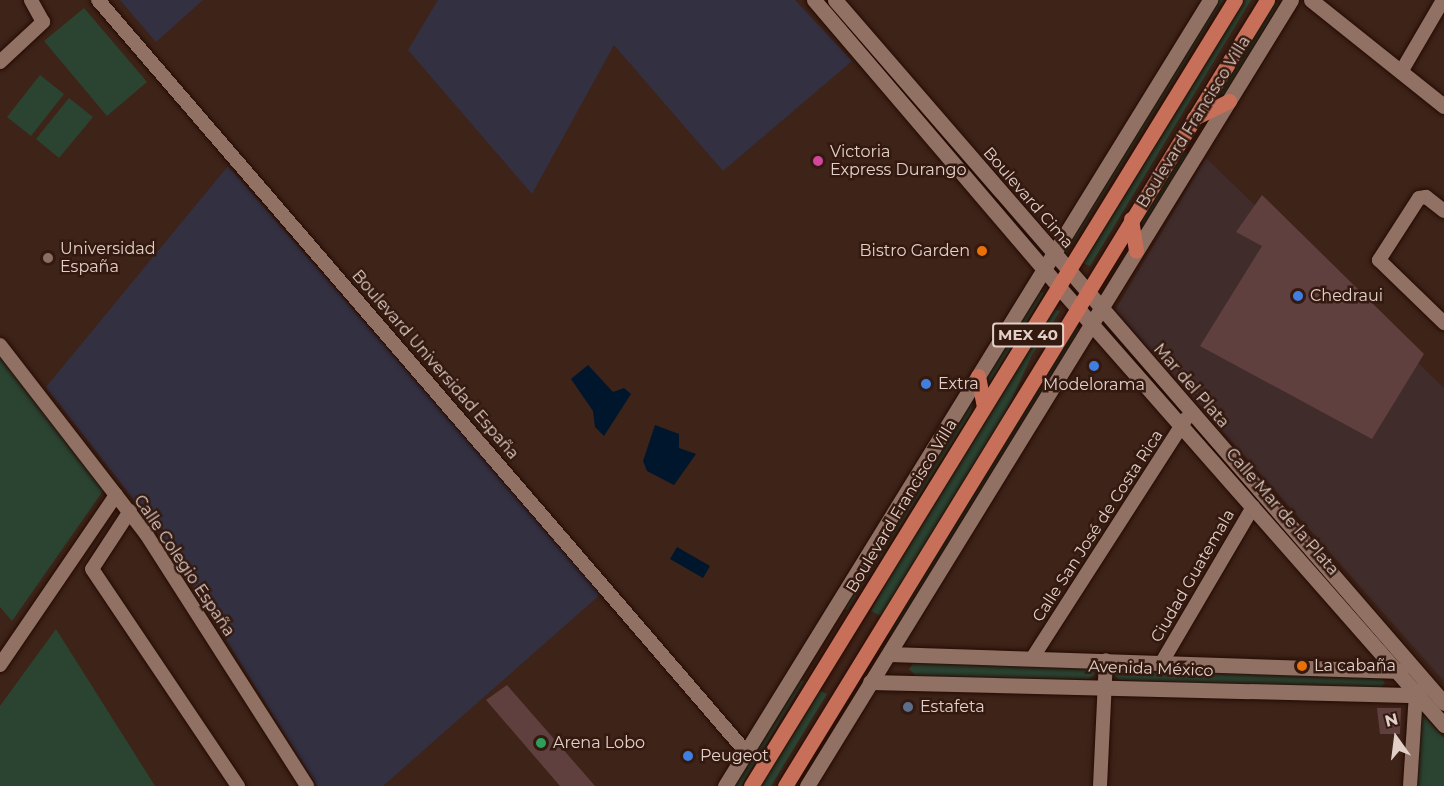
<!DOCTYPE html>
<meta charset="utf-8">
<style>
body{margin:0}
#map{position:relative;width:1444px;height:786px;overflow:hidden;background:#3e2318;font-family:Montserrat,sans-serif}
div>[style]{position:absolute}
[style*='--x']{left:calc(var(--x)*1px);top:calc(var(--y)*1px);width:calc(var(--w)*1px);rotate:calc(var(--a)*1deg)}
.commercial>*{inset:0;background:#412c2c}
.industrial>*{inset:0;background:#333041}
.green>*{inset:0;background:#2b4432}
.water>*{inset:0;background:#00162d}
.building>*{inset:0;background:#60403e}
.roads{filter:drop-shadow(0 0 2px #240b03) drop-shadow(0 0 2px #240b03)}
.minor>*{height:14px;margin:-7px;padding:0 7px;transform-origin:7px;border-radius:7px;background:#917164}
.tertiary>*{height:15px;margin:-7.5px;padding:0 7.5px;transform-origin:7.5px;border-radius:7.5px;background:#917164}
.secondary>*{height:15px;margin:-7.5px;padding:0 7.5px;transform-origin:7.5px;border-radius:7.5px;background:#917164}
.primary>*{height:15px;margin:-7.5px;padding:0 7.5px;transform-origin:7.5px;border-radius:7.5px;background:#c86f5a}
.dots>*{width:16px;height:16px;translate:-50% -50%;box-sizing:border-box;border:3px solid #33190f;border-radius:50%}
span{translate:-50% -50%;white-space:nowrap;text-align:center;line-height:1.15;-webkit-text-stroke:5px #33190f;paint-order:stroke}
.shield-label span{padding:2px 4px;background:#33190f;border:2px solid;border-radius:4px;-webkit-text-stroke-width:0}
.shield-label{font-size:15px;color:#e2d0c8;font-weight:700}
.street-label{font-size:16px;color:#e2d0c8}
.poi-label{font-size:16px;color:#e2d0c8}
.left{translate:0 -50%;text-align:left}
.right{translate:-100% -50%;text-align:right}
.north{position:absolute;left:1366px;top:708px;width:60px;height:60px;-webkit-text-stroke:4px #33190f;paint-order:stroke;rotate:346deg;font-size:16px;font-weight:700;line-height:24px;text-align:center;color:#e2d0c8}
.north::after{content:'';display:block;margin:auto;width:21px;height:27px;background:#e2d0c8;clip-path:polygon(50% 0,100% 100%,50% 72%,0 100%)}
</style>
<div id="map">
<div class="commercial">
<div style="clip-path:polygon(1206px 158px,1444px 388px,1444px 681px,1115px 310px)"></div>
</div>
<div class="industrial">
<div style="clip-path:polygon(120px 0,203px 0,156px 42px)"></div>
<div style="clip-path:polygon(438px 0,795px 0,852px 61px,723px 171px,614px 45px,532px 194px,408px 50px)"></div>
<div style="clip-path:polygon(228px 166px,602px 593px,383px 786px,317px 786px,160px 533px,46px 387px)"></div>
</div>
<div class="green">
<div style="clip-path:polygon(1214px 0,1223px 0,1065px 256px,1061px 251px)"></div>
<div style="clip-path:polygon(1235px 0,1251px 0,1090px 266px,1082px 263px)"></div>
<div style="clip-path:polygon(1271px 1px,1279px 4px,1223px 97px,1208px 103px)"></div>
<div style="clip-path:polygon(84px 8px,147px 82px,107px 116px,44px 41px)"></div>
<div style="clip-path:polygon(40px 75px,64px 94px,31px 136px,7px 117px)"></div>
<div style="clip-path:polygon(69px 98px,93px 117px,59px 158px,36px 139px)"></div>
<div style="clip-path:polygon(1181px 149px,1188px 155px,1138px 237px,1137px 223px)"></div>
<div style="clip-path:polygon(1037px 290px,1044px 293px,986px 389px,988px 370px)"></div>
<div style="clip-path:polygon(1053px 309px,1060px 311px,1032px 355px,1005px 414px,881px 616px,871px 611px,916px 527px)"></div>
<div style="clip-path:polygon(1072px 326px,1080px 329px,892px 635px,884px 632px)"></div>
<div style="clip-path:polygon(0 357px,105px 488px,12px 621px,0 607px)"></div>
<div style="clip-path:polygon(974px 391px,971px 413px,847px 610px,841px 608px)"></div>
<div style="clip-path:polygon(56px 629px,155px 786px,0 786px,0 706px)"></div>
<div style="clip-path:polygon(916px 660px,1094px 668px,1095px 674px,1089px 679px,917px 677px,909px 669px)"></div>
<div style="clip-path:polygon(1119px 667px,1381px 677px,1385px 683px,1377px 692px,1120px 680px,1113px 674px)"></div>
<div style="clip-path:polygon(794px 679px,804px 681px,741px 786px,730px 786px)"></div>
<div style="clip-path:polygon(816px 689px,827px 694px,771px 786px,756px 786px)"></div>
<div style="clip-path:polygon(1420px 711px,1444px 738px,1444px 786px,1417px 786px)"></div>
</div>
<div class="water">
<div style="clip-path:polygon(588px 365px,613px 392px,624px 388px,631px 394px,604px 436px,595px 427px,593px 411px,571px 379px)"></div>
<div style="clip-path:polygon(655px 425px,679px 434px,679px 448px,696px 454px,674px 485px,647px 471px,643px 461px)"></div>
<div style="clip-path:polygon(677px 547px,710px 566px,703px 578px,670px 559px)"></div>
</div>
<div class="building">
<div style="clip-path:polygon(1262px 195px,1424px 354px,1372px 439px,1200px 346px,1262px 246px,1236px 232px)"></div>
<div style="clip-path:polygon(507px 685px,595px 786px,560px 786px,486px 700px)"></div>
<div style="clip-path:polygon(1377px 708px,1401px 708px,1400px 734px,1380px 734px)"></div>
</div>
<div class="roads">
<div class="minor">
<div style="--x:98;--y:0;--w:993;--a:49.25"></div>
<div style="--x:0;--y:62;--w:59;--a:-42.9"></div>
<div style="--x:43;--y:22;--w:25;--a:-119"></div>
<div style="--x:1401;--y:72;--w:83;--a:-59.7"></div>
<div style="--x:1444;--y:211;--w:23;--a:-142"></div>
<div style="--x:1426;--y:197;--w:7;--a:172"></div>
<div style="--x:1419;--y:198;--w:74;--a:122.8"></div>
<div style="--x:1379;--y:260;--w:91;--a:44.1"></div>
<div style="--x:0;--y:345;--w:239;--a:52.3"></div>
<div style="--x:146;--y:534;--w:299;--a:57.4"></div>
<div style="--x:130;--y:511;--w:69;--a:123.2"></div>
<div style="--x:92;--y:569;--w:262;--a:56.1"></div>
<div style="--x:1033;--y:657;--w:283;--a:-57.3"></div>
<div style="--x:1162;--y:662;--w:180;--a:-59.6"></div>
<div style="--x:0;--y:665;--w:206;--a:-55.7"></div>
<div style="--x:1100;--y:786;--w:126;--a:-87.3"></div>
<div style="--x:1410;--y:786;--w:93;--a:-86.3"></div>
</div>
<div class="tertiary">
<div style="--x:1311;--y:0;--w:170;--a:38.6"></div>
<div style="--x:725;--y:786;--w:924;--a:-58.32"></div>
<div style="--x:807;--y:786;--w:923;--a:-58.38"></div>
</div>
<div class="secondary">
<div style="--x:814;--y:0;--w:376;--a:49.5"></div>
<div style="--x:1058;--y:286;--w:585;--a:48.68"></div>
<div style="--x:835;--y:0;--w:930;--a:49.1"></div>
<div style="--x:889;--y:654;--w:512;--a:1.9"></div>
<div style="--x:870;--y:682;--w:539;--a:1.38"></div>
<div style="--x:1409;--y:695;--w:13;--a:-23"></div>
</div>
<div class="primary">
<div style="--x:1194;--y:118;--w:39;--a:-26"></div>
<div style="--x:1131;--y:219;--w:32;--a:81"></div>
<div style="--x:978;--y:376;--w:31;--a:79"></div>
<div style="--x:751;--y:786;--w:923;--a:-58.38"></div>
<div style="--x:785;--y:786;--w:922;--a:-58.48"></div>
</div>
</div>
<div class="dots">
<div style="left:818px;top:161px;background:#d1479c"></div>
<div style="left:982px;top:251px;background:#e8710a"></div>
<div style="left:48px;top:258px;background:#8d6e63"></div>
<div style="left:1298px;top:296px;background:#3f7fe0"></div>
<div style="left:1094px;top:366px;background:#3f7fe0"></div>
<div style="left:926px;top:384px;background:#3f7fe0"></div>
<div style="left:1302px;top:666px;background:#e8710a"></div>
<div style="left:908px;top:707px;background:#5c6f8a"></div>
<div style="left:541px;top:743px;background:#2e9e5b"></div>
<div style="left:688px;top:756px;background:#3f7fe0"></div>
</div>
<div class="shield-label">
<span style="left:1028px;top:335px">MEX 40</span>
</div>
<div class="street-label">
<span style="left:1194px;top:122px;rotate:-58deg">Boulevard Francisco Villa</span>
<span style="left:1028px;top:198px;rotate:49deg">Boulevard Cima</span>
<span style="left:435px;top:365px;rotate:49deg">Boulevard Universidad España</span>
<span style="left:1191px;top:386px;rotate:49deg">Mar del Plata</span>
<span style="left:902px;top:506px;rotate:-59deg">Boulevard Francisco Villa</span>
<span style="left:1282px;top:512px;rotate:49deg">Calle Mar de la Plata</span>
<span style="left:1098px;top:526px;rotate:-57deg">Calle San José de Costa Rica</span>
<span style="left:184px;top:566px;rotate:56deg">Calle Colegio España</span>
<span style="left:1193px;top:576px;rotate:-60deg">Ciudad Guatemala</span>
<span style="left:1151px;top:669px;rotate:2deg">Avenida México</span>
</div>
<div class="poi-label">
<span class="left" style="left:830px;top:161px">Victoria<br>Express Durango</span>
<span class="left" style="left:60px;top:258px">Universidad<br>España</span>
<span class="right" style="left:970px;top:251px">Bistro Garden</span>
<span class="left" style="left:1310px;top:296px">Chedraui</span>
<span class="left" style="left:938px;top:384px">Extra</span>
<span style="left:1094px;top:385px">Modelorama</span>
<span class="left" style="left:1314px;top:666px">La cabaña</span>
<span class="left" style="left:920px;top:707px">Estafeta</span>
<span class="left" style="left:553px;top:743px">Arena Lobo</span>
<span class="left" style="left:700px;top:756px">Peugeot</span>
</div>
<div class="north">N</div>
</div>
